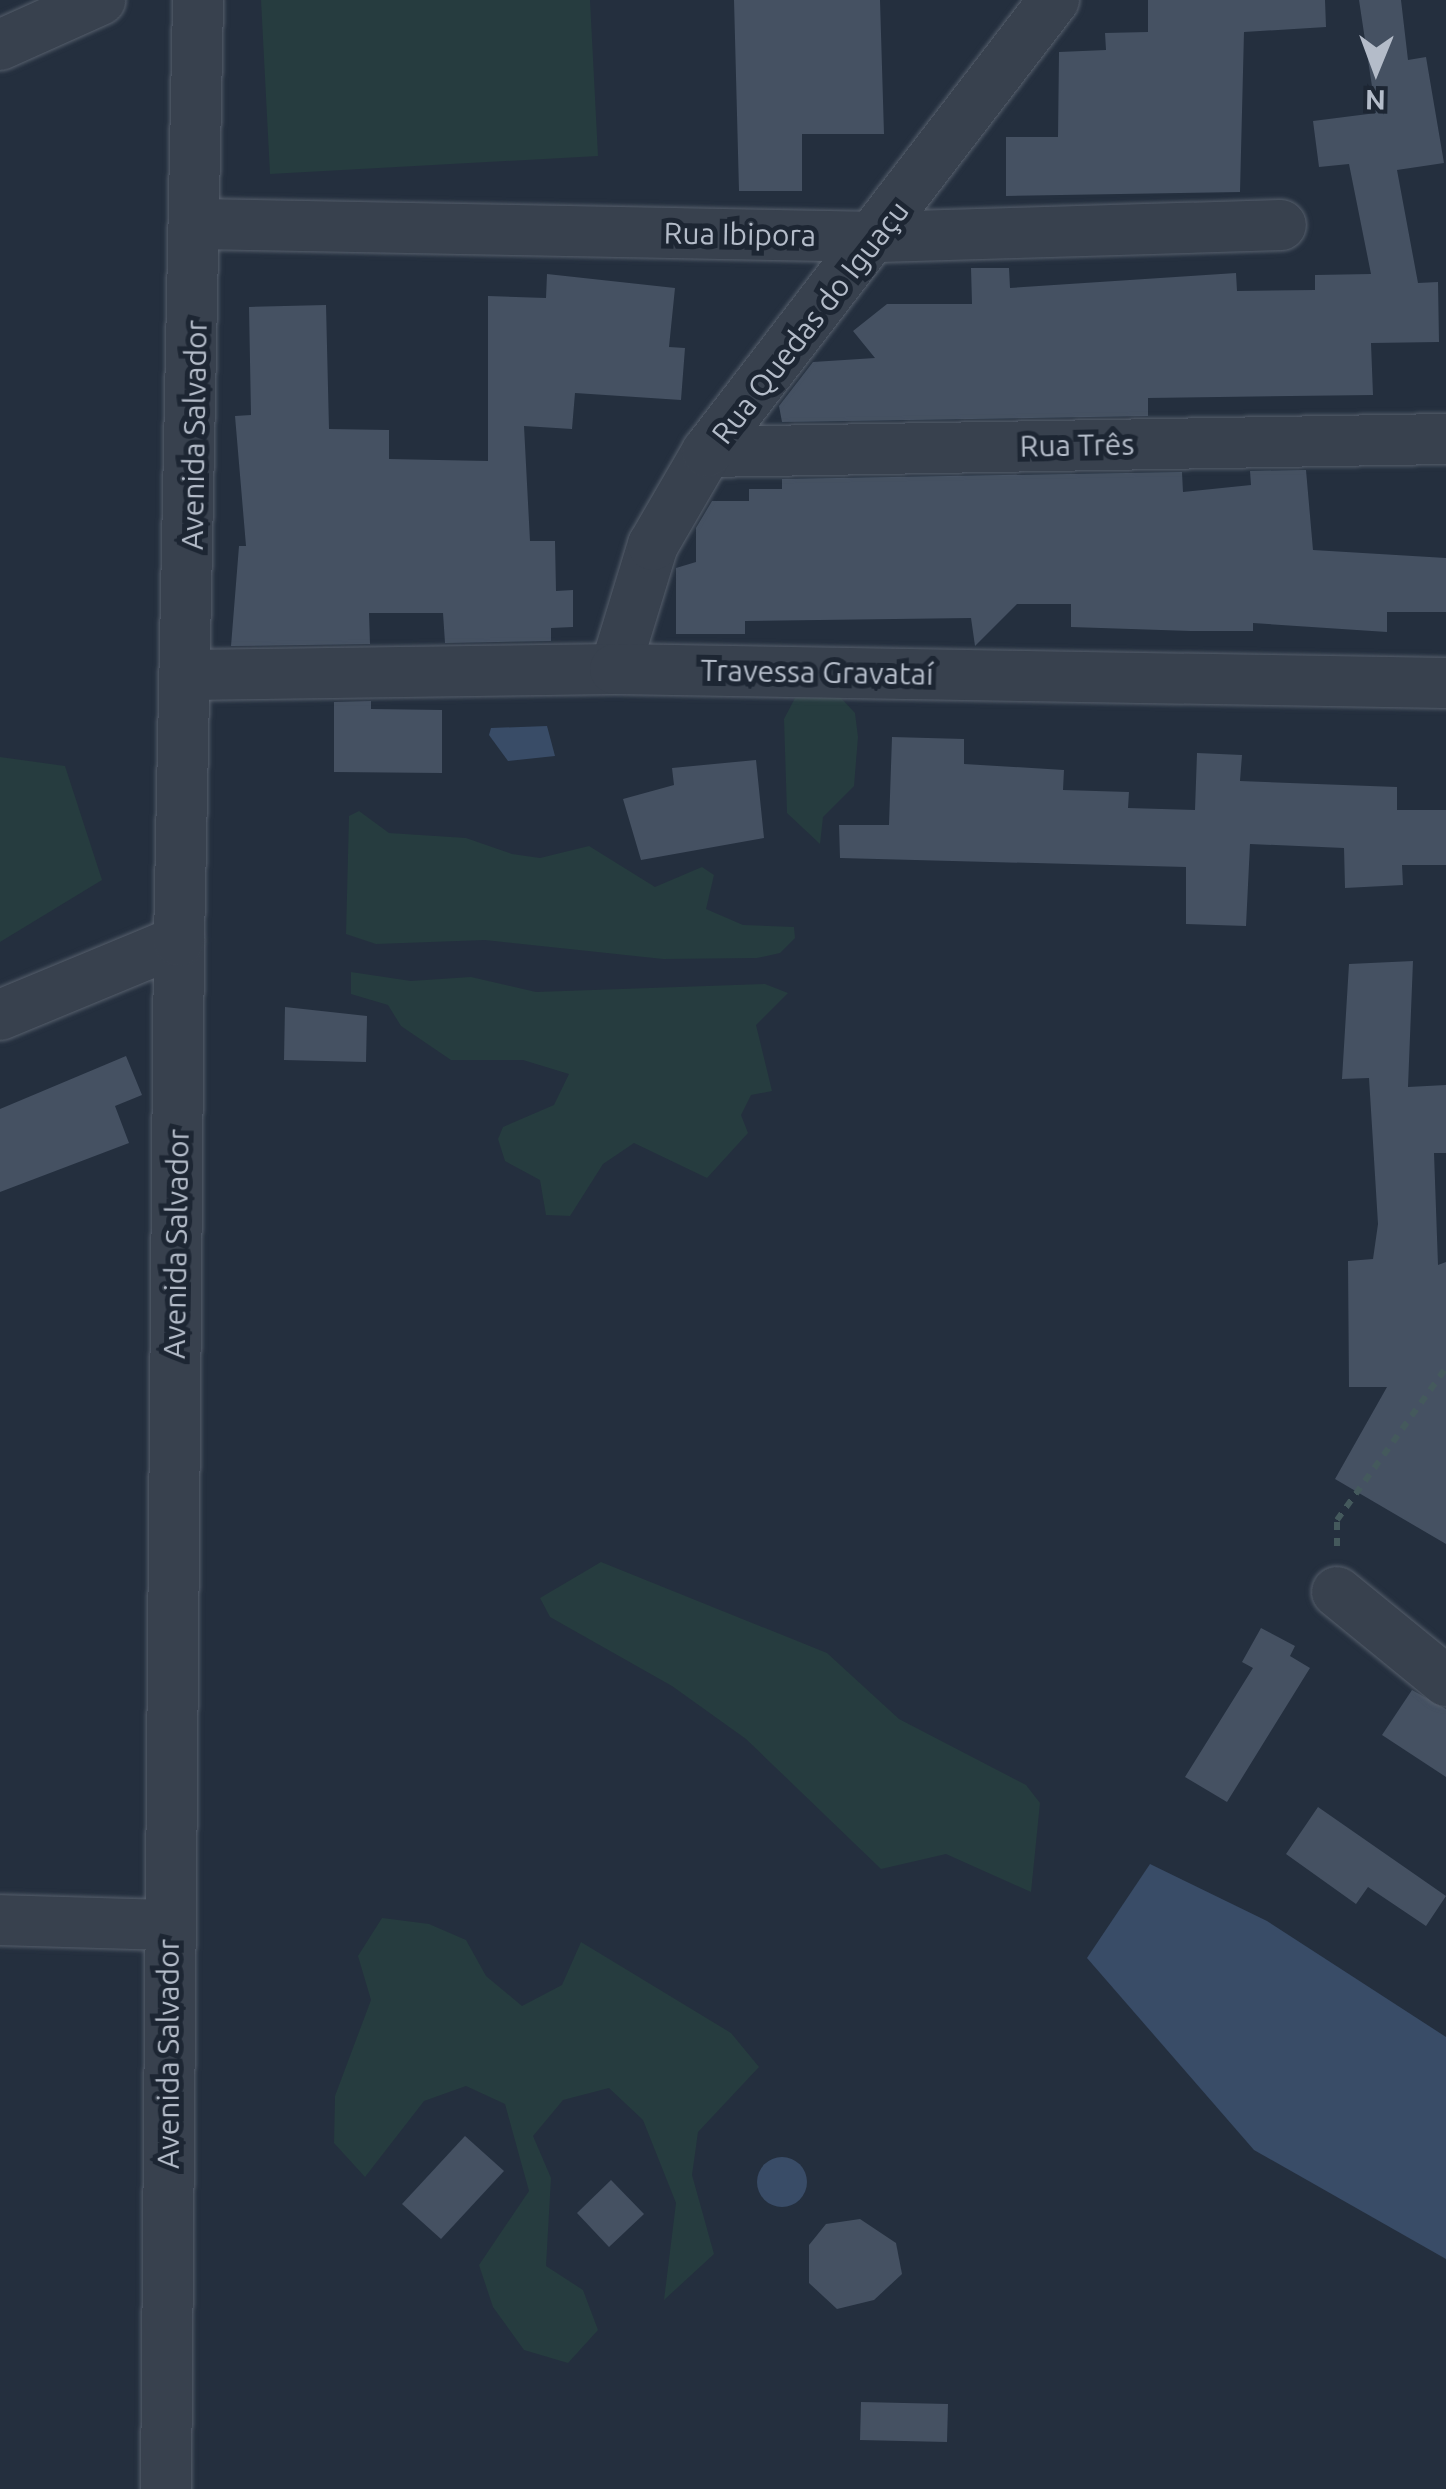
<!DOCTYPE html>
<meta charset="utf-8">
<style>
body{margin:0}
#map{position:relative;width:1446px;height:2489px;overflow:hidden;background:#242f3e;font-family:Ubuntu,sans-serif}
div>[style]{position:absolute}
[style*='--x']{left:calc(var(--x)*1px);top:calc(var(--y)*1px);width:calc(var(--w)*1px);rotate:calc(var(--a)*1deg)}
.green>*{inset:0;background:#263c3f}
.water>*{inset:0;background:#394c67}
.round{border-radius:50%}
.building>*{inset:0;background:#455162}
.path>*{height:6px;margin-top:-3px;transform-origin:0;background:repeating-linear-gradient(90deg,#44595c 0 8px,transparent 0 16px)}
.roads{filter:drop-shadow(0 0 2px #565f6c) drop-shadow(0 0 2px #565f6c)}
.minor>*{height:50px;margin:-25px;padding:0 25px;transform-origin:25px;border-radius:25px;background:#38414e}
span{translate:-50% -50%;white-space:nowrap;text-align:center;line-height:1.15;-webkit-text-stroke:10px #1d2633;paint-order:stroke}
.street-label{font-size:30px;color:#b4bcc9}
.north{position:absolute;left:1326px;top:20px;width:100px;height:100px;-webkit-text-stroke:8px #1d2633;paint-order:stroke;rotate:181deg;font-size:28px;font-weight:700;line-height:40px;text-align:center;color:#b4bcc9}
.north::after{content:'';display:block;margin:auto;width:35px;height:45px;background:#b4bcc9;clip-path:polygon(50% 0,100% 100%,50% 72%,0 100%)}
</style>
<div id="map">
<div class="green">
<div style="clip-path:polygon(261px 0,590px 0,598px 156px,270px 174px)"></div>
<div style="clip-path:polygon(815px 689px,841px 698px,855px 713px,858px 737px,854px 786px,823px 817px,820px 844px,787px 813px,784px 719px,795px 698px)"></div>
<div style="clip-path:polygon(0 757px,65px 766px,102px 880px,0 942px)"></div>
<div style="clip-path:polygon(359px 811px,389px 833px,466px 838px,512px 854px,540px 858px,589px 846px,655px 887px,702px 867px,714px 875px,706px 909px,743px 925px,794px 927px,795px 938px,780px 953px,757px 958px,663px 959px,485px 940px,376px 944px,346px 934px,349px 816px)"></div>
<div style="clip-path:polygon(351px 972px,411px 981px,471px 977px,536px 992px,765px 984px,788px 993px,756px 1025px,772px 1091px,751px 1095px,741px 1115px,748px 1133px,707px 1178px,634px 1143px,603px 1164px,570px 1216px,546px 1215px,540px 1180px,505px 1161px,498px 1139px,503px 1127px,554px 1105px,569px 1074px,523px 1060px,451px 1060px,401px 1026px,388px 1005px,351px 994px)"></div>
<div style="clip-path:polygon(601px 1562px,827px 1653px,899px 1719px,1026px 1785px,1040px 1803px,1031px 1892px,946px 1854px,881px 1869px,746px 1739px,672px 1686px,550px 1617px,540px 1598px)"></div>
<div style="clip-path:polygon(382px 1918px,429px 1924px,466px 1940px,486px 1976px,522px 2006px,562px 1985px,581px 1942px,731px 2033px,759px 2067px,698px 2132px,692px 2175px,714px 2254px,664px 2300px,676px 2203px,643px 2120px,609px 2088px,563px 2100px,533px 2136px,551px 2178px,546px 2266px,583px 2290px,598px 2330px,568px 2363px,524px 2350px,493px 2307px,479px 2265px,529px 2191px,505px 2104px,466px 2086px,424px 2101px,365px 2177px,334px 2143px,335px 2096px,371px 2000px,358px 1956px)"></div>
</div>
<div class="water">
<div style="clip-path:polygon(547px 726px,555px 756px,508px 761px,489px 735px,491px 728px)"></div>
<div style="clip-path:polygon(1150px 1864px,1267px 1921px,1446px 2037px,1446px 2259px,1254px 2150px,1087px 1958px)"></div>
<div class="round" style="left:757px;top:2157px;width:50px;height:50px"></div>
</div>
<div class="building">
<div style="clip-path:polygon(734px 0,880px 0,884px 134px,802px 134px,802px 191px,739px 191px)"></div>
<div style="clip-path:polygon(1148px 0,1325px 0,1326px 27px,1244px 32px,1240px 192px,1006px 196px,1006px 137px,1058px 137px,1059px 52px,1106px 50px,1105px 33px,1148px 32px)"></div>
<div style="clip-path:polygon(1359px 0,1401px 0,1408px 60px,1426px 57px,1444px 163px,1397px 170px,1418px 283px,1438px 282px,1439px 342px,1371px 343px,1373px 395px,1148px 398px,1148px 416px,782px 422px,779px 406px,813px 362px,875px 358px,853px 331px,887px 304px,972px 304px,971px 268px,1009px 268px,1010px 288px,1236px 273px,1237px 291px,1315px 290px,1315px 275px,1371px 274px,1349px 164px,1319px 167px,1313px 121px,1376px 113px)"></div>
<div style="clip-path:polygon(547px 274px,675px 288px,669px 347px,685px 348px,681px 400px,575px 393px,572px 429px,524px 426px,530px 541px,555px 541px,556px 591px,573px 590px,573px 627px,551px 628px,551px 641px,445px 643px,443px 613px,369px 613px,370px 644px,231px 646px,239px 546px,246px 546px,235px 416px,251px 415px,249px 307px,326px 305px,329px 429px,389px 430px,389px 459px,488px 461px,488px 296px,546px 298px)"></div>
<div style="clip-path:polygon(1306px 470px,1313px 550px,1446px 558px,1446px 612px,1387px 612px,1387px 632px,1253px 623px,1253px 631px,1191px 631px,1071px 627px,1071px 604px,1017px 604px,975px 646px,971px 618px,745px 621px,745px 634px,676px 634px,676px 568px,696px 562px,696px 528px,712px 501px,749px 501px,749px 489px,782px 489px,782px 479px,1182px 472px,1183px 492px,1251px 485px,1250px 471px)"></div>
<div style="clip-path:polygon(371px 701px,371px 709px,442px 710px,442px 773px,334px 772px,334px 702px)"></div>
<div style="clip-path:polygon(892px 737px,964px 739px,964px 764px,1064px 770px,1063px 790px,1129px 792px,1128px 808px,1195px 810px,1197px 753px,1242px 755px,1240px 781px,1397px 787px,1397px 810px,1446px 810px,1446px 865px,1402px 865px,1403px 885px,1345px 888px,1344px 848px,1250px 844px,1246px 926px,1186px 924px,1186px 867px,840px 858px,839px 825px,889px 825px)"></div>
<div style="clip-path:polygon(756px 760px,764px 838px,641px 860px,623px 799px,674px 785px,672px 768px)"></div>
<div style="clip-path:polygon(1413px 961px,1408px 1087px,1446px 1085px,1446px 1153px,1434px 1153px,1438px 1265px,1446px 1262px,1446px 1544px,1335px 1479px,1387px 1387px,1349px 1387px,1348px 1261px,1373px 1259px,1378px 1224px,1369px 1078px,1342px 1079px,1349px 964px)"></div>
<div style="clip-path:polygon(285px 1007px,367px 1016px,366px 1062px,284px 1060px)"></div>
<div style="clip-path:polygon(126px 1056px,142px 1095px,115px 1106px,129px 1143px,0 1192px,0 1109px)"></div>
<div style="clip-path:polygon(1261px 1628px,1295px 1646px,1290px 1656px,1310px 1668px,1227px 1802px,1185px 1777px,1253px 1668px,1242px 1662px)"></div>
<div style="clip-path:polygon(1412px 1690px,1446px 1709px,1446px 1777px,1382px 1735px)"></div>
<div style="clip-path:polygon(1318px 1807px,1446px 1896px,1426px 1926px,1368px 1887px,1356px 1904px,1286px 1854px)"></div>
<div style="clip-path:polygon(465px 2136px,504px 2171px,441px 2239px,402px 2204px)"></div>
<div style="clip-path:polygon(611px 2180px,644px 2214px,609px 2247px,577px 2213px)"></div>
<div style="clip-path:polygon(860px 2219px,896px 2243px,902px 2274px,874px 2300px,837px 2309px,809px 2283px,809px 2245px,826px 2224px)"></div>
<div style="clip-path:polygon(861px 2402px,948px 2404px,947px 2442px,860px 2440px)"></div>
</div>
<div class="path">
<div style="--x:1337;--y:1546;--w:26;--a:-90"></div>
<div style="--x:1337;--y:1520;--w:187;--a:-54.4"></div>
</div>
<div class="roads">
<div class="minor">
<div style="--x:0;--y:45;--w:110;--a:-24.2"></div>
<div style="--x:199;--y:224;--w:680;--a:1.1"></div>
<div style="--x:879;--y:237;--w:402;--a:-1.7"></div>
<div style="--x:707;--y:452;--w:739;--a:-1.01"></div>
<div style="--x:615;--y:669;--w:130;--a:-73"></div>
<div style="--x:653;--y:545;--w:108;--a:-59.9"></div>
<div style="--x:707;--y:452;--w:570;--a:-52.49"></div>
<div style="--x:189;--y:675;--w:426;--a:-0.8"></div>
<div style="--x:615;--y:669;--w:831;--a:0.97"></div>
<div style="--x:0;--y:1015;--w:194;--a:-22.5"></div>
<div style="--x:1337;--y:1592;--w:141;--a:39.2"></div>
<div style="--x:0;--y:1920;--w:168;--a:1.7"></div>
<div style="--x:166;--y:2489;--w:1548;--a:-89.52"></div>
<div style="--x:179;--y:941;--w:941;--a:-88.84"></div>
</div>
</div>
<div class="street-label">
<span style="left:740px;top:234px;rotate:1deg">Rua Ibipora</span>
<span style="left:810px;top:322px;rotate:-52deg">Rua Quedas do Iguaçu</span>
<span style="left:194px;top:435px;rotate:-89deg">Avenida Salvador</span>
<span style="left:1077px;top:445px;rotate:-1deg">Rua Três</span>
<span style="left:817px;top:672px;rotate:1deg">Travessa Gravataí</span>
<span style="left:176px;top:1244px;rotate:-89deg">Avenida Salvador</span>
<span style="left:168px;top:2054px;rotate:-90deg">Avenida Salvador</span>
</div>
<div class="north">N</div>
</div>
